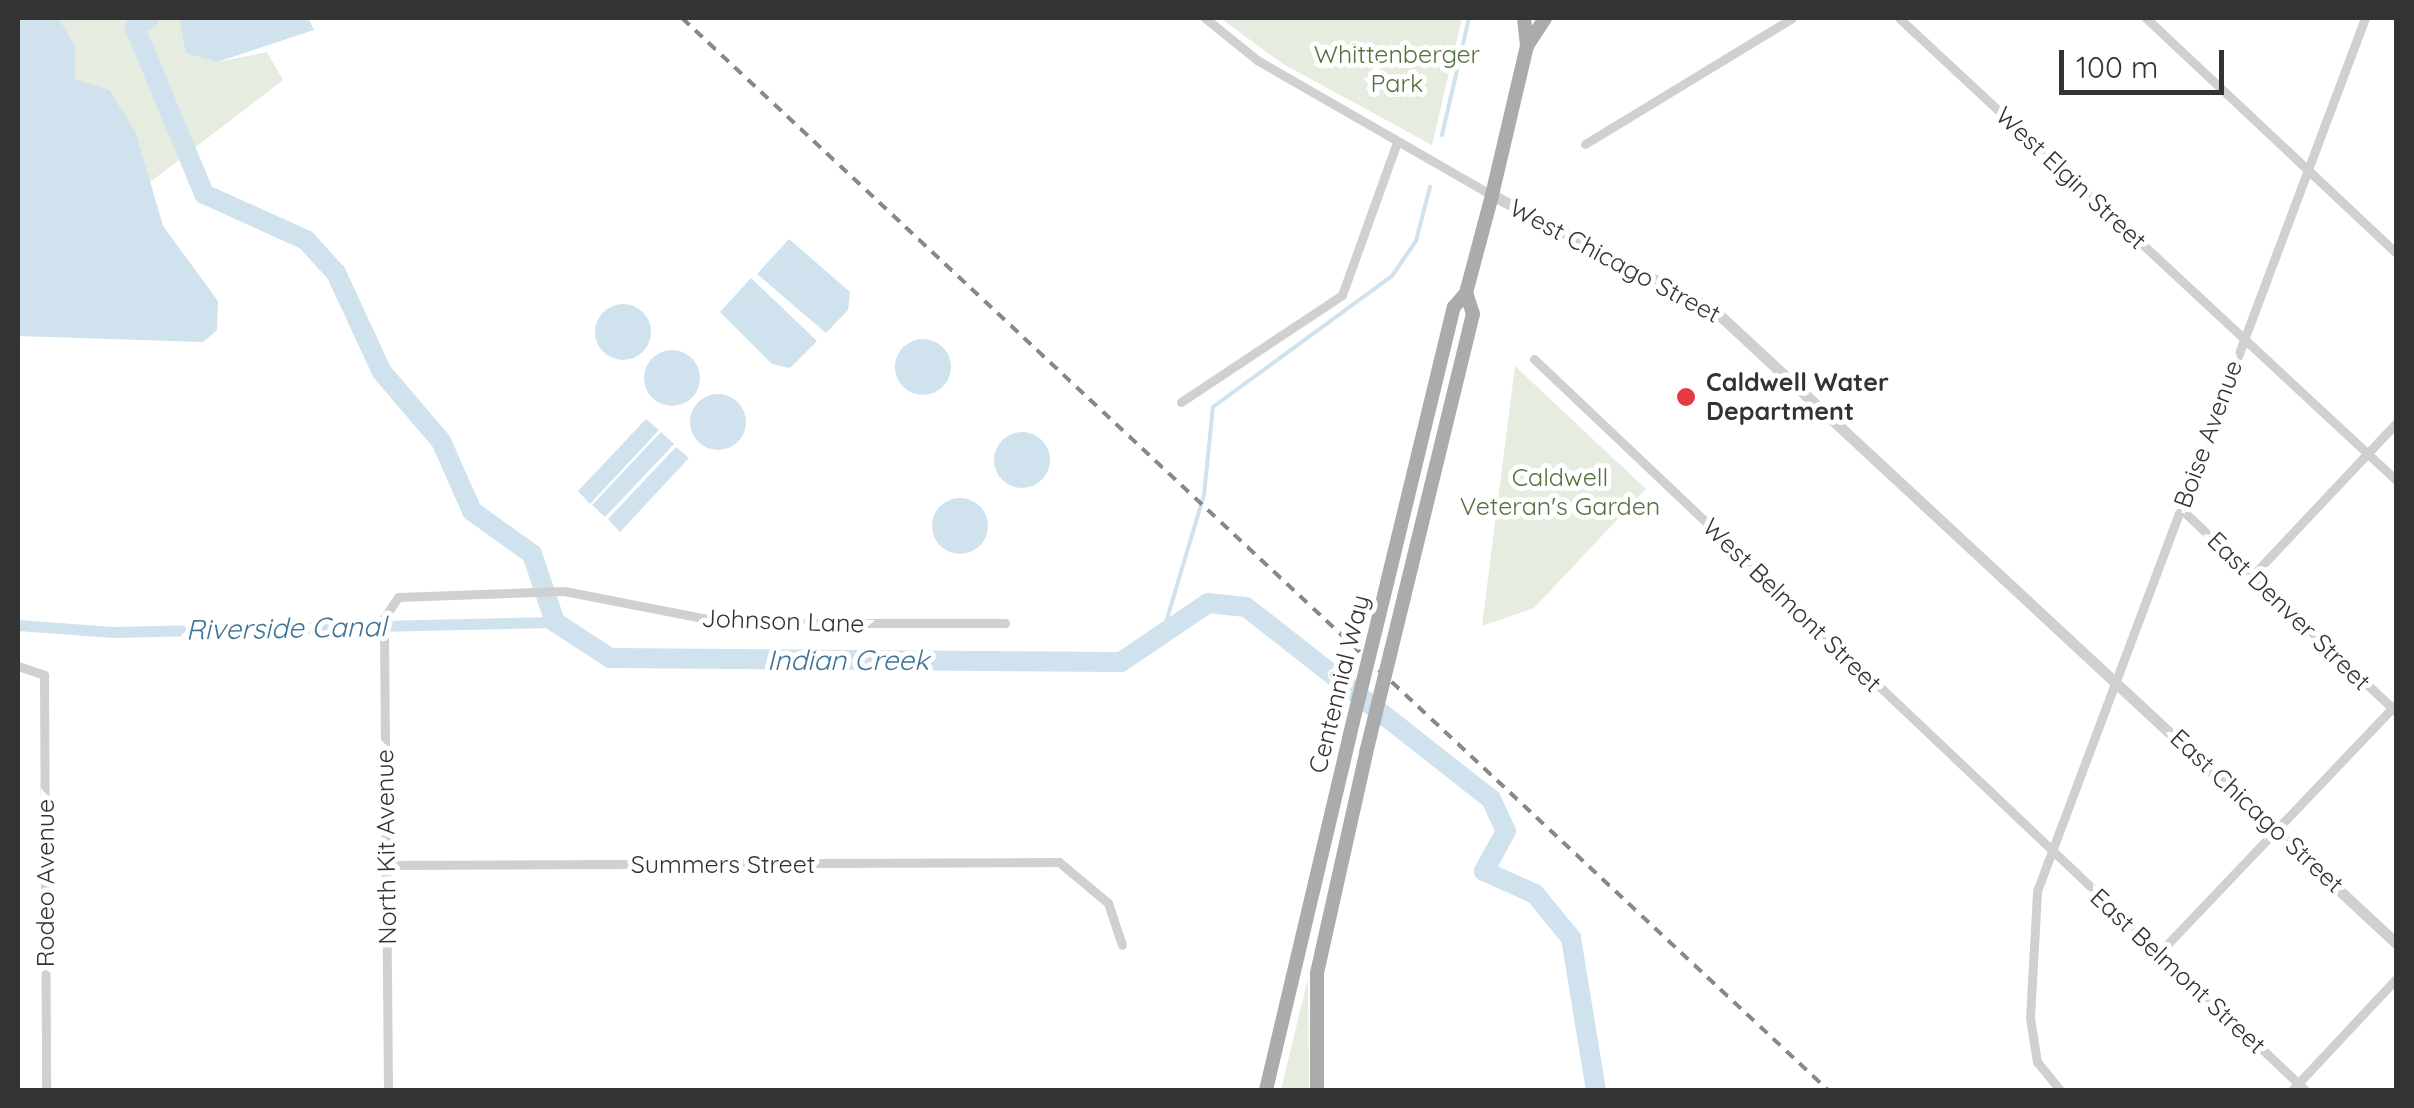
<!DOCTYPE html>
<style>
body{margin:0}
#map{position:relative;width:2414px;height:1108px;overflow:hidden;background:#fff;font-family:Quicksand,sans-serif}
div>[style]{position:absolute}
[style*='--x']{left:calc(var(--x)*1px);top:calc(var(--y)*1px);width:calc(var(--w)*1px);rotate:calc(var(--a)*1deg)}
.green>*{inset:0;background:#e6ecdf}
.water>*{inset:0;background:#cfe2ee}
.round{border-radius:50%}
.stream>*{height:4px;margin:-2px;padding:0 2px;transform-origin:2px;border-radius:2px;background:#cfe2ee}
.canal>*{height:11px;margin:-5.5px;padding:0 5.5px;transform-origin:5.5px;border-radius:5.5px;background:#cfe2ee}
.river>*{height:20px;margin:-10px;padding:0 10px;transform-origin:10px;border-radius:10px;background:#cfe2ee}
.minor>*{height:9px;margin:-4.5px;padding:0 4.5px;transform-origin:4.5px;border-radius:4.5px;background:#d0d0d0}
.tertiary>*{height:11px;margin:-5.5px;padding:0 5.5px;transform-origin:5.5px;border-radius:5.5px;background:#d0d0d0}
.primary>*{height:14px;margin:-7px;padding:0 7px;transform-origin:7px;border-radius:7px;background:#ababab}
.rail>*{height:4px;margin-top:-2px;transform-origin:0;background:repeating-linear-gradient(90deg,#888 0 10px,transparent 0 18px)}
.primary-bridge>*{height:14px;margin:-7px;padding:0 7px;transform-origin:7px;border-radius:7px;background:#ababab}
.dots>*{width:28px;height:28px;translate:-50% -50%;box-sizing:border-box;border:5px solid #fff;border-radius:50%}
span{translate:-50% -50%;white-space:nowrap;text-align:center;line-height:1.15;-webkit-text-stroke:10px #fff;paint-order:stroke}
.park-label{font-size:25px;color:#56703f}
.street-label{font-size:25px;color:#333}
.poi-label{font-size:25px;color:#333;font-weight:700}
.left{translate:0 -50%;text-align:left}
.water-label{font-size:28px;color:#3f7597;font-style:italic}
.frame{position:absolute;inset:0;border:20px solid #333;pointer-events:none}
.scale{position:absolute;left:2059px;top:50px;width:165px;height:45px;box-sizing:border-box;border:5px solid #333;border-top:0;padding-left:12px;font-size:30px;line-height:35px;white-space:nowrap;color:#333;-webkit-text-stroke:8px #fff;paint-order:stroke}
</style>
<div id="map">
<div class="green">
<div style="clip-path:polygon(57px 18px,179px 18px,217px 62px,267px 52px,283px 80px,145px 186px,136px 133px,75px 79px,75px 46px)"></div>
<div style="clip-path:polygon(1220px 18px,1462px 18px,1432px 145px,1283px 64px)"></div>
<div style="clip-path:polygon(1515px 366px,1646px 489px,1534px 608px,1482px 626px)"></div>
<div style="clip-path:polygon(1308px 978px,1309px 1090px,1281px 1090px)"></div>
</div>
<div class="water">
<div style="clip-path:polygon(18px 18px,59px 19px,75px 46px,75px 79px,109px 90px,136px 133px,163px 226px,218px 301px,217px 330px,203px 342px,18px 336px)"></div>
<div style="clip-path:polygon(179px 18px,308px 18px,314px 30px,217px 62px,186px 53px)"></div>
<div style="clip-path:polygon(789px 239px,850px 292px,848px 310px,826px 333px,757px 274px)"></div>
<div style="clip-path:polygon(751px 278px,817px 341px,790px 368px,772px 364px,720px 312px)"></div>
<div class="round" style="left:595px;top:304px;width:56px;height:56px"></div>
<div class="round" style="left:895px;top:339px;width:56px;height:56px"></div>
<div class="round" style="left:644px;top:350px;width:56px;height:56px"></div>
<div class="round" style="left:690px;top:394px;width:56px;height:56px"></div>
<div style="clip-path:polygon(646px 419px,659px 430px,590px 504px,578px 491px)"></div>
<div class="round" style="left:994px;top:432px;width:56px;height:56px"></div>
<div style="clip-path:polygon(661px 432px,674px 444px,605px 517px,592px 505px)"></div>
<div style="clip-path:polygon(676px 447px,689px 458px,620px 532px,608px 519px)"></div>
<div class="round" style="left:932px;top:498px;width:56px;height:56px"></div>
</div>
<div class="stream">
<div style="--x:1442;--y:135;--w:120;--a:-77"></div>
<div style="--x:1161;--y:639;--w:150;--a:-73.4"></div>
<div style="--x:1204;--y:495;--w:88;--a:-84.2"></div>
<div style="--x:1213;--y:407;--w:222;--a:-36.2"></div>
<div style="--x:1392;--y:276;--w:42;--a:-55.6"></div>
<div style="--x:1416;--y:241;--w:56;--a:-75.5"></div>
</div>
<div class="canal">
<div style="--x:18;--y:625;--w:95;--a:4.2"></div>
<div style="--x:113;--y:632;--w:442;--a:-1.3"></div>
</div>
<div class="river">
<div style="--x:149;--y:18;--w:17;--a:144"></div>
<div style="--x:135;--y:28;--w:180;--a:67.4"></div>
<div style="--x:204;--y:194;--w:112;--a:24.3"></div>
<div style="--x:306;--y:240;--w:45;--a:47.7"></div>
<div style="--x:336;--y:273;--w:109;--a:65.1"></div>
<div style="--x:382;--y:372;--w:91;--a:49.5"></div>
<div style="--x:441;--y:441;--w:77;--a:66.1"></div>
<div style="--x:472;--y:511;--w:74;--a:35.6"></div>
<div style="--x:532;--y:554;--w:72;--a:71.3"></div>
<div style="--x:555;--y:622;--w:66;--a:33.2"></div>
<div style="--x:610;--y:658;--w:511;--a:0.45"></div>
<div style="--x:1121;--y:662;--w:105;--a:-34.1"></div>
<div style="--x:1208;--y:603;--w:38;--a:6"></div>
<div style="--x:1246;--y:607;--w:311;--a:38.1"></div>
<div style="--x:1491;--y:799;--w:35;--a:65"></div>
<div style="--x:1506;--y:831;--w:46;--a:118.8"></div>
<div style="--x:1484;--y:871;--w:56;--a:24.3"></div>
<div style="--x:1535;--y:894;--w:57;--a:50.7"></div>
<div style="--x:1571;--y:938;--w:154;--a:80.7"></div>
</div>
<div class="minor">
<div style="--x:1205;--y:18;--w:67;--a:38.9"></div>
<div style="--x:1257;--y:60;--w:271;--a:29.9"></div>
<div style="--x:1899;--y:18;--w:679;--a:42.91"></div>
<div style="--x:2146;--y:18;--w:343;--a:43.2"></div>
<div style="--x:1585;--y:144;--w:242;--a:-31.3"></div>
<div style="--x:1534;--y:359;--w:1062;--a:43.47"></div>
<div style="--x:1181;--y:402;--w:193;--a:-33.6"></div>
<div style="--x:1342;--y:295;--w:163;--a:-70.2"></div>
<div style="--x:2181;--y:509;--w:294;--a:43.3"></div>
<div style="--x:2253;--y:575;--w:209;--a:-46.7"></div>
<div style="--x:18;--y:666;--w:28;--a:19"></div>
<div style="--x:44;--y:675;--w:415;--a:89.7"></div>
<div style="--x:387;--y:865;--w:672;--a:-0.26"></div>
<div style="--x:1059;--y:862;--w:64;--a:39.9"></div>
<div style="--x:1108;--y:903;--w:44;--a:71.6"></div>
<div style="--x:2159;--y:953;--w:344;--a:-46.4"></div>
<div style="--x:388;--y:1090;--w:472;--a:-90.5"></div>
<div style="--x:384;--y:618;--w:25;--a:-56"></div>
<div style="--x:398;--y:597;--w:166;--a:-2.1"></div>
<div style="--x:564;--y:591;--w:168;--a:11"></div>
<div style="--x:729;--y:623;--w:276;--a:0"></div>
<div style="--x:2060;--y:1090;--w:36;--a:-129"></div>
<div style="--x:2037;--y:1062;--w:45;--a:-99"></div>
<div style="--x:2030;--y:1018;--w:127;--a:-86.8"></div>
<div style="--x:2037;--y:891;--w:933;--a:-69.41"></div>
<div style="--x:2292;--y:1090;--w:152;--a:-46.9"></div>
</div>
<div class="tertiary">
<div style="--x:1492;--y:195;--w:251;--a:27.5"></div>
<div style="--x:1715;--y:311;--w:929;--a:42.86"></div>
</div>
<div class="primary">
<div style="--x:1527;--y:46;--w:33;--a:-57"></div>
<div style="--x:1387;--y:583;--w:284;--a:-76.4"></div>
<div style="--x:1454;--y:307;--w:18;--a:-49"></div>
<div style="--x:1466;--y:293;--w:101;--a:-75.1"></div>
<div style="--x:1492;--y:195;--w:153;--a:-76.8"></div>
<div style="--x:1527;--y:46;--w:28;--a:-96"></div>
<div style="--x:1404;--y:597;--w:291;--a:-76.3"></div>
<div style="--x:1473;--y:314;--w:22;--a:-108"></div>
<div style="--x:1266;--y:1090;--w:362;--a:-76.7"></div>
<div style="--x:1317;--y:1090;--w:117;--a:-90"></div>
<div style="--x:1317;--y:973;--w:225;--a:-77.4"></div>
</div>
<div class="rail">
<div style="--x:682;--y:18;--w:1569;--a:43.09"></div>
</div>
<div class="primary-bridge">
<div style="--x:1349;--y:738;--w:160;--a:-76.2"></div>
<div style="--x:1366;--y:753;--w:161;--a:-76.3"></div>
</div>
<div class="dots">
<div style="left:1686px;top:397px;background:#e63946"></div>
</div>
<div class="park-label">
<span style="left:1397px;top:69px">Whittenberger<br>Park</span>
<span style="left:1560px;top:492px">Caldwell<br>Veteran's Garden</span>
</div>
<div class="street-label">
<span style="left:2071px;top:178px;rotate:43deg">West Elgin Street</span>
<span style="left:1615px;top:261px;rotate:28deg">West Chicago Street</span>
<span style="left:2208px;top:434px;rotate:-70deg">Boise Avenue</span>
<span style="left:1792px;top:605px;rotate:44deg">West Belmont Street</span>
<span style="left:2289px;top:611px;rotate:44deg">East Denver Street</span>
<span style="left:783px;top:621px;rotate:2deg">Johnson Lane</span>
<span style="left:1339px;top:684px;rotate:-76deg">Centennial Way</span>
<span style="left:2257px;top:811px;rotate:43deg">East Chicago Street</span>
<span style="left:386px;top:847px;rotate:-91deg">North Kit Avenue</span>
<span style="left:723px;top:864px">Summers Street</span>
<span style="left:45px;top:883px;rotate:-90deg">Rodeo Avenue</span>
<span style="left:2178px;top:971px;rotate:43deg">East Belmont Street</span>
</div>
<div class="poi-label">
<span class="left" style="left:1706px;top:397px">Caldwell Water<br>Department</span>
</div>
<div class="water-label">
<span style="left:286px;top:628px;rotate:-1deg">Riverside Canal</span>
<span style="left:848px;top:660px">Indian Creek</span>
</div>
<div class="frame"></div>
<div class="scale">100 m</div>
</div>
